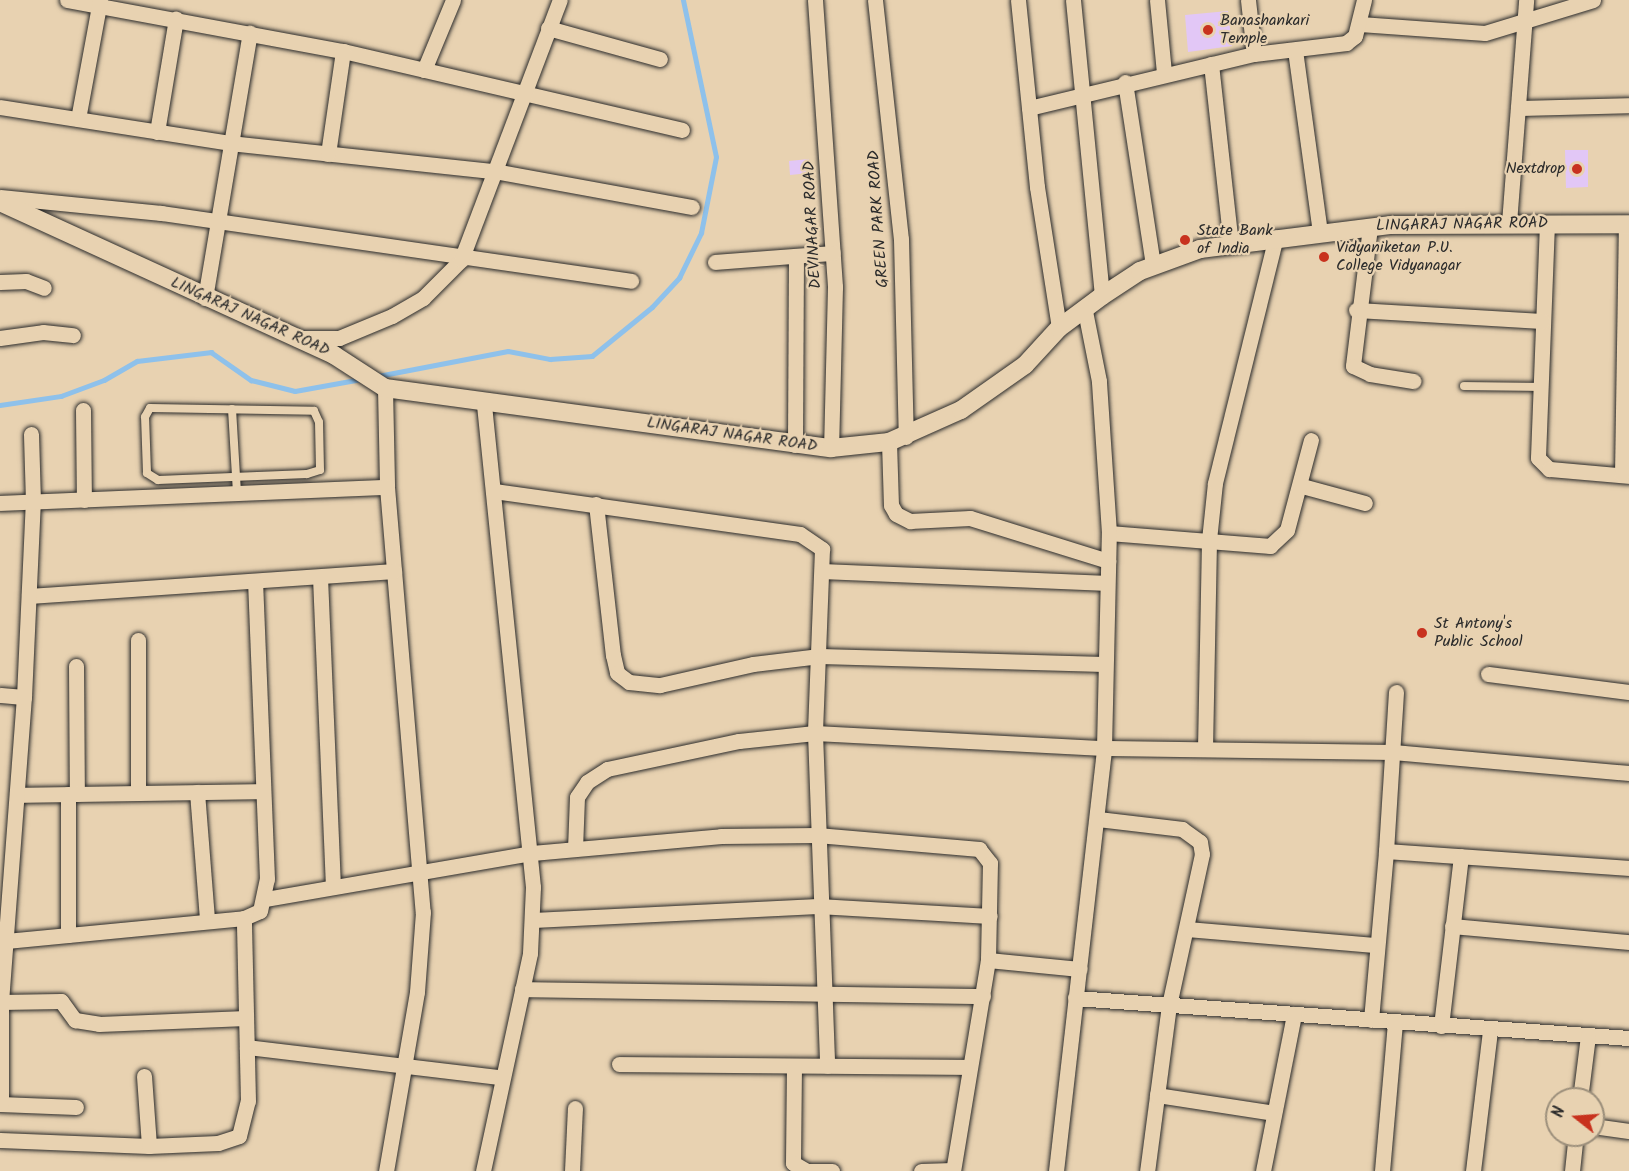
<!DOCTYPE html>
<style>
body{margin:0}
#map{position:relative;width:1629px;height:1171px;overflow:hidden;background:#e8d2b1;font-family:Kalam,sans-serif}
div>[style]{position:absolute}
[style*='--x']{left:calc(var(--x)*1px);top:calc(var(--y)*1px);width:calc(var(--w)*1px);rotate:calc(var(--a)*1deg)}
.stream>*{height:4.5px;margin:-2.25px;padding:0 2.25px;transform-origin:2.25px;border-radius:2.25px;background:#8ec1eb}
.building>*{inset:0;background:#e2c7f6}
.roads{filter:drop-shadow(0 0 2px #2b2b2b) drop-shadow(0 0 2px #2b2b2b)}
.service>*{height:8px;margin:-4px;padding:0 4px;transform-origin:4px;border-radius:4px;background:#e8d2b1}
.minor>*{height:15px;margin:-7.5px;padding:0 7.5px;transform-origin:7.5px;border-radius:7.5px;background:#e8d2b1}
.tertiary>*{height:18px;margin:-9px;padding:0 9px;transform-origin:9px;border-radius:9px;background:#e8d2b1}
.dots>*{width:16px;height:16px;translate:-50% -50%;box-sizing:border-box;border:3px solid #e8d2b1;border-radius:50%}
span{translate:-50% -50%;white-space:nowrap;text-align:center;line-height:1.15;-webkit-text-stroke:4.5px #e8d2b1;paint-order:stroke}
.poi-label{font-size:16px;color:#2b2b2b}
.left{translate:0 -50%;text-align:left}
.right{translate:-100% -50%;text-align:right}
.street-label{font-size:16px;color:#2b2b2b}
.north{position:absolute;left:1545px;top:1087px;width:60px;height:60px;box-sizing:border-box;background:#e8d2b1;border:2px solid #9c8f7b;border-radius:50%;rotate:287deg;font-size:16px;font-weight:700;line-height:24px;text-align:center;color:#2b2b2b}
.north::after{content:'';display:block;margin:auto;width:21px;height:27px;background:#c8321e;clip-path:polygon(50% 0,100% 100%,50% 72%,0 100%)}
</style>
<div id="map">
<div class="stream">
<div style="--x:378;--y:376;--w:132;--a:-10.9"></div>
<div style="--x:508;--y:351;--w:43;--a:10.8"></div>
<div style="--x:550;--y:359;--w:42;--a:-4.1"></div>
<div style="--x:592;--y:356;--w:77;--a:-39.2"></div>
<div style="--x:652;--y:307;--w:40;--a:-47"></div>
<div style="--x:679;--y:278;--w:50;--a:-63.9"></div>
<div style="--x:701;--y:233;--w:77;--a:-78.8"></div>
<div style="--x:716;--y:157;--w:160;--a:-101.9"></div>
<div style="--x:0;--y:405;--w:62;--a:-8.4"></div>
<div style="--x:61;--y:396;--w:46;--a:-20.4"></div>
<div style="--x:104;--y:380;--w:38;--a:-30"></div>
<div style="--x:137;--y:361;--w:75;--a:-6.9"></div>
<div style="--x:211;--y:352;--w:49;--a:35"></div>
<div style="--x:251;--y:380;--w:45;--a:14"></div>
<div style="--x:295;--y:391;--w:67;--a:-10.3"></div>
</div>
<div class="building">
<div style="clip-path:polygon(1228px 11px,1232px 46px,1188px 52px,1185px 15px)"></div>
<div style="clip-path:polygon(1565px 150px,1588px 150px,1588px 187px,1566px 188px)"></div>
<div style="clip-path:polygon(809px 159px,810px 173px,790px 175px,789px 161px)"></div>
</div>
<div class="roads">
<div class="service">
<div style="--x:1464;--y:386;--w:77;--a:0.7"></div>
<div style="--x:150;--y:408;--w:164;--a:1"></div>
<div style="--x:314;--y:411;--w:12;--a:66"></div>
<div style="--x:319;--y:422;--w:48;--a:88.8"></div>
<div style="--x:320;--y:470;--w:14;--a:163"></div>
<div style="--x:307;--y:474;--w:149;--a:177.7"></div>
<div style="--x:158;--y:480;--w:13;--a:-148"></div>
<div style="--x:147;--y:473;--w:56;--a:-92"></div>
<div style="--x:145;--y:417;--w:10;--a:-61"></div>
<div style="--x:232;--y:409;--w:83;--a:86.6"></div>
</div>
<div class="minor">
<div style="--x:67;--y:0;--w:281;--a:10.5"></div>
<div style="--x:343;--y:51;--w:348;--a:13.1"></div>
<div style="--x:815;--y:0;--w:288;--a:86"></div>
<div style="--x:835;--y:287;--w:161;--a:91.4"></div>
<div style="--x:875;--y:0;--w:240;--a:83.8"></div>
<div style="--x:901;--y:239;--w:198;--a:88.6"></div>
<div style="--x:1018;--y:0;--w:188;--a:84.2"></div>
<div style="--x:1037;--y:187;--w:143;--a:81.1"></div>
<div style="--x:1073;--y:0;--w:297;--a:84.4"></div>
<div style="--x:1157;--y:0;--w:73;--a:84.5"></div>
<div style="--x:1248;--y:0;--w:54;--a:83.7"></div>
<div style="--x:1360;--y:24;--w:125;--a:4.1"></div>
<div style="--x:1485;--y:33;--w:113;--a:-17"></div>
<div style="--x:548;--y:28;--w:116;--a:15.5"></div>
<div style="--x:1295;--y:50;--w:184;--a:82.2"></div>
<div style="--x:1211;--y:64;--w:181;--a:83.7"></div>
<div style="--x:424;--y:70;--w:76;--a:-67.5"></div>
<div style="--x:1125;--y:82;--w:185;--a:81.3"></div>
<div style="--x:0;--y:107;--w:233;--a:8.9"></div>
<div style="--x:230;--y:143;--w:265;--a:6.1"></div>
<div style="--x:494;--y:171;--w:201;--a:10.3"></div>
<div style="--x:1029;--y:108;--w:231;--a:-13.5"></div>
<div style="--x:1254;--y:54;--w:93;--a:-6.8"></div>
<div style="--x:1346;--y:43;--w:11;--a:-38"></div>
<div style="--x:1355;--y:36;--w:37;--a:-76"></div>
<div style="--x:1518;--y:108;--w:111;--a:-1.5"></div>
<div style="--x:78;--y:119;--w:121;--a:-79.5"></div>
<div style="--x:157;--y:132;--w:115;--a:-80.5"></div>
<div style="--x:328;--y:154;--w:104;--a:-81.7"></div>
<div style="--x:0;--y:197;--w:162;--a:5.7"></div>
<div style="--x:161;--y:213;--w:475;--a:8.2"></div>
<div style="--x:1509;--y:223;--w:224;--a:-85.6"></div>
<div style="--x:1547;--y:223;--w:235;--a:92.2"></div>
<div style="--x:1538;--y:458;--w:16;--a:45"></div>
<div style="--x:1549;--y:469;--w:80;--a:5"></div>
<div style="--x:1370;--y:227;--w:140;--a:97"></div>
<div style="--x:1353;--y:366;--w:19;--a:25"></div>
<div style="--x:1370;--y:374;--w:44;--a:9.2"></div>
<div style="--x:715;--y:262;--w:118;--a:-4.4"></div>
<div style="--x:0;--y:282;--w:26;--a:-2"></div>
<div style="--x:26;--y:281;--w:19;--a:21"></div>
<div style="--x:205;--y:298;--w:269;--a:-80.4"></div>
<div style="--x:1356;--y:310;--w:187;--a:3.4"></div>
<div style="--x:0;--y:338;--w:43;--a:-7.9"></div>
<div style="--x:43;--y:332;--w:30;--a:6"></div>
<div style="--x:299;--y:338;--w:40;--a:0"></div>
<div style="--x:339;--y:338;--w:57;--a:-22.5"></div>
<div style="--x:392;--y:316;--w:36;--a:-30"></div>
<div style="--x:423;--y:298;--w:54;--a:-45"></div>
<div style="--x:461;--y:260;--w:278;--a:-69.2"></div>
<div style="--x:385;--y:388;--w:99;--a:88.8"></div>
<div style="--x:387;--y:487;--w:427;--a:85.2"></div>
<div style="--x:423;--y:912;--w:80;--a:94.3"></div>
<div style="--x:417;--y:992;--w:182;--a:99.8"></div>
<div style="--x:83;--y:410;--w:90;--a:89.4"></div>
<div style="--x:889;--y:442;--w:63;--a:88.2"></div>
<div style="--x:891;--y:505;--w:10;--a:61"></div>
<div style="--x:896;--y:514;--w:16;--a:27"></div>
<div style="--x:910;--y:521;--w:60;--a:-2.9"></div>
<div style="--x:970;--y:518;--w:145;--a:17.3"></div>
<div style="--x:795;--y:445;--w:189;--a:-89.7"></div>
<div style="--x:1622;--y:475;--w:251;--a:-89.1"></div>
<div style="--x:1302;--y:486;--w:65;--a:15.1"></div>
<div style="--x:494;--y:491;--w:309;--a:8"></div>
<div style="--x:800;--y:534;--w:27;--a:34"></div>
<div style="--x:822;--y:549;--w:184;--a:92.2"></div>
<div style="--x:815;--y:733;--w:333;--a:87.9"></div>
<div style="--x:0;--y:503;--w:387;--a:-2.4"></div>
<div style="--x:596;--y:504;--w:152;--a:83.6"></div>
<div style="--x:613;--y:655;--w:18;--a:77"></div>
<div style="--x:617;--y:673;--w:15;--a:37"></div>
<div style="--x:629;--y:682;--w:31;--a:6"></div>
<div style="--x:660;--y:685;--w:95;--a:-12.7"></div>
<div style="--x:753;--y:664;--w:67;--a:-6.8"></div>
<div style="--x:820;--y:656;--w:284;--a:1.6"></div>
<div style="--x:1109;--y:533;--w:162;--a:4.6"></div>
<div style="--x:1270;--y:546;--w:23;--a:-43"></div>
<div style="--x:1287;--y:530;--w:93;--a:-75.1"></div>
<div style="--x:823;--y:571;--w:284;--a:2.4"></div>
<div style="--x:320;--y:577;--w:309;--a:87.6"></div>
<div style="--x:29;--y:596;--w:366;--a:-3.9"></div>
<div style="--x:138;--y:640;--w:153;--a:90"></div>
<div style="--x:76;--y:666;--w:128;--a:89.6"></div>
<div style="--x:1488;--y:674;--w:142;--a:7.3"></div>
<div style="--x:1396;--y:692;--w:159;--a:93.6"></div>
<div style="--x:1386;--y:851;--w:244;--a:4"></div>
<div style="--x:0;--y:695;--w:24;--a:5"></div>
<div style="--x:1205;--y:749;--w:209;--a:-88.9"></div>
<div style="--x:1209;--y:540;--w:57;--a:-84"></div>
<div style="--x:1215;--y:483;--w:253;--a:-76.1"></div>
<div style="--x:197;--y:792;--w:128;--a:85.5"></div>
<div style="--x:68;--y:794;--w:141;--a:90"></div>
<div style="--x:17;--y:795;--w:246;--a:-0.9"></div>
<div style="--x:1098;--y:819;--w:85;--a:6.8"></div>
<div style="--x:1182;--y:829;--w:22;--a:36"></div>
<div style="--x:1200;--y:842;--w:12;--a:81"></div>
<div style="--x:1202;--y:854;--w:155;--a:102.3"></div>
<div style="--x:1169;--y:1005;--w:167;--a:97.5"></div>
<div style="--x:575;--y:849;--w:52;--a:-87.8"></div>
<div style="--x:577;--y:797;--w:18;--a:-56"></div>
<div style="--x:587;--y:782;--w:24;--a:-33"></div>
<div style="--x:607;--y:769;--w:135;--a:-12"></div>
<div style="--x:739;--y:741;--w:76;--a:-6"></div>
<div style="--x:815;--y:733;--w:289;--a:3"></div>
<div style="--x:1104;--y:748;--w:289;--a:0.8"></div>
<div style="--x:1393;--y:752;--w:237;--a:5.1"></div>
<div style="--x:265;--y:899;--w:271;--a:-9.8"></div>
<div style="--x:532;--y:853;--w:190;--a:-5.1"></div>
<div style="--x:721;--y:836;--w:96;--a:-0.6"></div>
<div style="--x:817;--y:835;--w:163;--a:4.9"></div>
<div style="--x:979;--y:849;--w:18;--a:52"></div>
<div style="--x:990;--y:863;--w:97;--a:91.2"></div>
<div style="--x:988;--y:960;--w:214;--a:99.4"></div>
<div style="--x:533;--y:920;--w:285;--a:-2.8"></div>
<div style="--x:818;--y:906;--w:172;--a:3.3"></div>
<div style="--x:1452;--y:926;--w:178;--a:5.2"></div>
<div style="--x:1187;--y:929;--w:188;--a:4.9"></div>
<div style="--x:6;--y:941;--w:239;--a:-5.5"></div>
<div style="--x:244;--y:918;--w:17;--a:-24"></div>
<div style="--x:260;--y:911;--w:33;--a:-78"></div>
<div style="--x:267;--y:879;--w:297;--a:-92.3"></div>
<div style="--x:988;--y:960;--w:92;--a:5.6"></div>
<div style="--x:522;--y:989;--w:461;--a:0.9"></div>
<div style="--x:1075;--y:998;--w:555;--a:4.13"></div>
<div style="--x:0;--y:1002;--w:61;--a:-0.9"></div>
<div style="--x:61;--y:1001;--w:24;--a:54"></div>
<div style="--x:75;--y:1020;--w:24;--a:9"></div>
<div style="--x:99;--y:1024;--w:147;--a:-2.3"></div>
<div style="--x:1371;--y:1020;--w:170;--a:-84.9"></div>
<div style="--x:1441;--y:1026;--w:171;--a:-83.3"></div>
<div style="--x:247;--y:1047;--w:255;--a:6.8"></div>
<div style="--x:619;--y:1064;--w:350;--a:0.5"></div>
<div style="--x:794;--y:1066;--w:97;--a:90.6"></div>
<div style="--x:793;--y:1163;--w:16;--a:30"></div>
<div style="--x:807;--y:1171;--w:25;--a:0"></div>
<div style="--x:144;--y:1076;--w:70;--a:85.9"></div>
<div style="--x:1157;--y:1095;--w:118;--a:8.7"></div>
<div style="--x:1580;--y:1099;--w:64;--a:-82.8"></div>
<div style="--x:0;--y:1104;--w:76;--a:2.3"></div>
<div style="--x:1;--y:1104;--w:102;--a:-90"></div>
<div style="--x:1;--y:1002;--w:306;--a:-85.7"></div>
<div style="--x:24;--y:697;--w:195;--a:-87.4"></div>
<div style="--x:33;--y:502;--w:68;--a:-91.7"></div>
<div style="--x:1593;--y:1126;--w:36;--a:8"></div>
<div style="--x:0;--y:1140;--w:149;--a:2.3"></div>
<div style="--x:149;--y:1146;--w:69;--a:-2.5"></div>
<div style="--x:218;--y:1143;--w:22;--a:-18"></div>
<div style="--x:239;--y:1136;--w:36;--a:-76"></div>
<div style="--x:248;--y:1101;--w:183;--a:-91.3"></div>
<div style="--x:483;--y:1171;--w:223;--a:-77.8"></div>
<div style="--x:530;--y:953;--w:66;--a:-87.4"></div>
<div style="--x:533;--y:887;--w:486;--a:-95.8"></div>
<div style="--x:572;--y:1171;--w:63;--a:-87.3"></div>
<div style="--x:921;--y:1171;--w:32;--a:-2"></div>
<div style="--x:1056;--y:1171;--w:426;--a:-83.5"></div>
<div style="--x:1104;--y:748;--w:215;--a:-88.7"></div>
<div style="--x:1109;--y:533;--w:152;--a:-93.8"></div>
<div style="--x:1099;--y:381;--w:71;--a:-101.3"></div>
<div style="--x:1263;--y:1171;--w:160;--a:-78.8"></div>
<div style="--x:1382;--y:1171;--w:150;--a:-85"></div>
<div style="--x:1473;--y:1171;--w:142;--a:-83.1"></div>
<div style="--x:1572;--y:1171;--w:36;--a:-84"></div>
</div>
<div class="tertiary">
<div style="--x:0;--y:202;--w:367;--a:24.6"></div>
<div style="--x:334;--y:355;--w:61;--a:32.9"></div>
<div style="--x:385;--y:388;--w:450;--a:7.7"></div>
<div style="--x:831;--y:448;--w:58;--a:-5.9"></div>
<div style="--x:889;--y:442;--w:79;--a:-24"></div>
<div style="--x:961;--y:410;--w:78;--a:-35.1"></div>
<div style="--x:1025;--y:365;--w:50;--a:-47.4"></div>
<div style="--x:1059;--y:328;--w:54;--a:-36.7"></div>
<div style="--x:1102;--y:296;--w:45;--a:-33.3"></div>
<div style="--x:1140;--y:271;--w:64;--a:-20.1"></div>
<div style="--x:1200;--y:249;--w:193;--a:-7.2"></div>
<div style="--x:1391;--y:225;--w:238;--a:-0.2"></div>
</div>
</div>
<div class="dots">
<div style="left:1208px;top:30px;background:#c8321e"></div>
<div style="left:1577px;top:169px;background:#c8321e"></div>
<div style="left:1185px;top:240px;background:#c8321e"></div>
<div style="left:1324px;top:257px;background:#c8321e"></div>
<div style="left:1422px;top:633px;background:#c8321e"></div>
</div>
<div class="poi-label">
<span class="left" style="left:1220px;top:30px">Banashankari<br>Temple</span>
<span class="right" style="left:1565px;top:169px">Nextdrop</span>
<span class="left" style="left:1197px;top:240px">State Bank<br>of India</span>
<span class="left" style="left:1336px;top:257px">Vidyaniketan P.U.<br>College Vidyanagar</span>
<span class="left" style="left:1434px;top:633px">St Antony's<br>Public School</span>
</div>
<div class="street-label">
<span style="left:879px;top:219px;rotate:-94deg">GREEN PARK ROAD</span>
<span style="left:813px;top:225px;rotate:-93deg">DEVINAGAR ROAD</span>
<span style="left:1462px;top:225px;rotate:-1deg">LINGARAJ NAGAR ROAD</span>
<span style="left:250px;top:317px;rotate:24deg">LINGARAJ NAGAR ROAD</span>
<span style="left:732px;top:435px;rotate:8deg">LINGARAJ NAGAR ROAD</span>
</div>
<div class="north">N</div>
</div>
